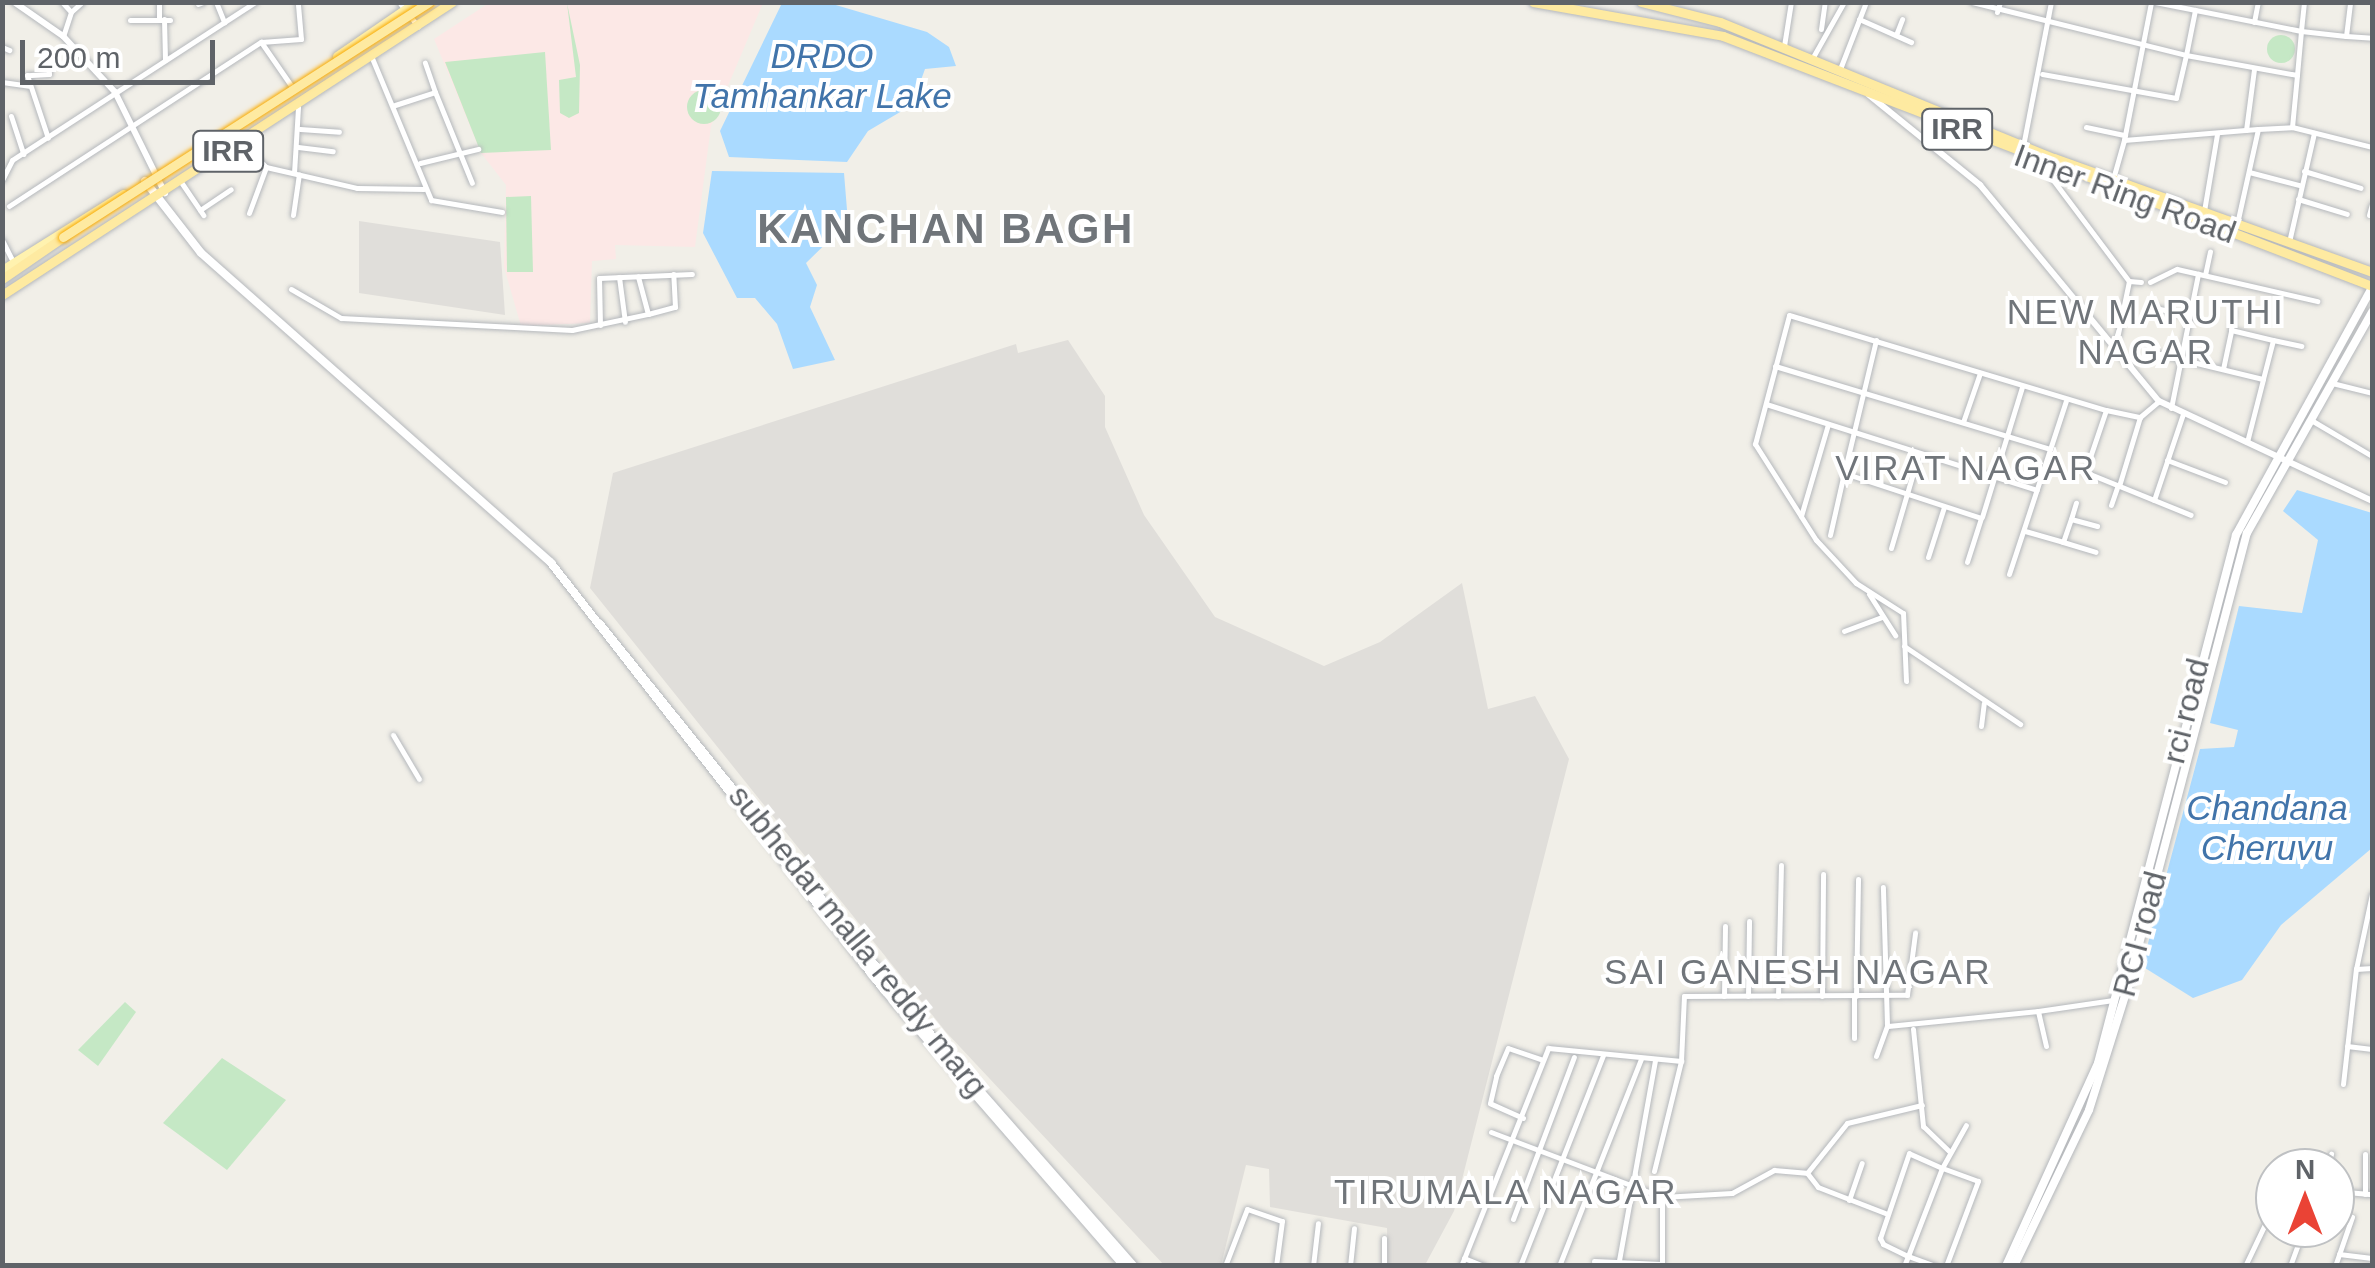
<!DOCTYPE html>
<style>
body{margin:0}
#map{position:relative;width:2375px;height:1268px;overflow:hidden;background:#f1efe8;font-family:Helvetica,sans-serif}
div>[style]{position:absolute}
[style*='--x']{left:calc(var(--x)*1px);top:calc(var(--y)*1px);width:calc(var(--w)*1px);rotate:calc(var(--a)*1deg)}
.industrial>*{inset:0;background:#e0deda}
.medical>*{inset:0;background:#fce8e6}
.green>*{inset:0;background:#c5e8c5}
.round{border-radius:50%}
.water>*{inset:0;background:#aadaff}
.roads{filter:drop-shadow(0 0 2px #b5b8bc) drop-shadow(0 0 2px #b5b8bc)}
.minor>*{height:5px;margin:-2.5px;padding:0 2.5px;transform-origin:2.5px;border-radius:2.5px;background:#fff}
.tertiary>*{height:6px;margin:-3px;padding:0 3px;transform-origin:3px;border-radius:3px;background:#fff}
.secondary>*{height:8px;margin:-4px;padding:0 4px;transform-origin:4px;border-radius:4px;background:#fff}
.primary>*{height:9px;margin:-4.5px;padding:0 4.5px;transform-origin:4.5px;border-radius:4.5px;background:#fff2af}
.trunk>*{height:9px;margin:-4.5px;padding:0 4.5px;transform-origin:4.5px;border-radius:4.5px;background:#feeaa1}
.bridges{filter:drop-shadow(0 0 2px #f9ab00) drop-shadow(0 0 2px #f9ab00)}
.trunk-bridge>*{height:9px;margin:-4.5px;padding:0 4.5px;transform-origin:4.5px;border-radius:4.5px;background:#feeaa1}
span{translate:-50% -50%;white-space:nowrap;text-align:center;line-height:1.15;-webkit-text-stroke:8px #fff;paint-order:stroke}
.shield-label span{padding:2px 8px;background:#fff;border:2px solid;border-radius:8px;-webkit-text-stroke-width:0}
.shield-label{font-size:30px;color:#5f6368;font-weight:700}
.street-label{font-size:32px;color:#5f6368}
.water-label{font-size:35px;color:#4174aa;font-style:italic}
.neighbourhood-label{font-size:35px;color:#70757a;letter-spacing:2.5px}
.district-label{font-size:42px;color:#70757a;font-weight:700;letter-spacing:2.5px}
.frame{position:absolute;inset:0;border:5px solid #5f6368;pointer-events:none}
.north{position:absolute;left:2255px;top:1148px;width:100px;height:100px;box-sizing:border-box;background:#fff;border:2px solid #bfc1c3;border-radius:50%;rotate:0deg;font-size:28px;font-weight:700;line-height:40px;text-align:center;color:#5f6368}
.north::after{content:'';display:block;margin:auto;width:35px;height:45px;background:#ea4335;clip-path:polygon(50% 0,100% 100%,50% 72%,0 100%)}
.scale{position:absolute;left:20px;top:40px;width:195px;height:45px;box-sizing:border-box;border:5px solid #5f6368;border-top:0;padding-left:12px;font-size:30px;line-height:35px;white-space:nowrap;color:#5f6368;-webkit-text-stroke:8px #fff;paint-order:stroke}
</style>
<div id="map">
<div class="industrial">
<div style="clip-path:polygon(359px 221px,500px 242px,505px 315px,359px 293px)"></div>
<div style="clip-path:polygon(1068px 340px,1105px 396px,1105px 427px,1144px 515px,1215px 617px,1324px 666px,1380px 642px,1462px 583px,1488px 709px,1535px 696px,1569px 759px,1454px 1211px,1425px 1265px,1388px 1265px,1387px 1228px,1270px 1207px,1269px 1169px,1246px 1165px,1221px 1265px,1164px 1265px,946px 1032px,590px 588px,613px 473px,1016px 344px,1018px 353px)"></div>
</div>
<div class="medical">
<div style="clip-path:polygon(489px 3px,763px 3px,711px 126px,695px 247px,615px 245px,616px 259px,592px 261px,590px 323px,521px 326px,504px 267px,506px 185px,481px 153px,434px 39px)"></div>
</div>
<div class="green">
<div style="clip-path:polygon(567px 3px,580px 65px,579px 113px,569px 118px,560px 113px,559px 80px,576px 77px)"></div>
<div class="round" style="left:2267px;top:35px;width:28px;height:28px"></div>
<div style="clip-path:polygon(545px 52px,551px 150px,481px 153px,445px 62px)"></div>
<div class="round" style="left:687px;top:90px;width:34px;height:34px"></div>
<div style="clip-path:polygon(531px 196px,533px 272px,507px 272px,506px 197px)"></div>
<div style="clip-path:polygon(125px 1002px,136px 1012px,98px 1066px,78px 1050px)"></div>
<div style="clip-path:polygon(222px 1058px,286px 1100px,227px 1170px,163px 1123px)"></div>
</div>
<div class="water">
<div style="clip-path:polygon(782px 3px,829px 3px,927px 32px,949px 47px,956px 66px,925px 69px,912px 105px,868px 131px,847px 162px,729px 157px,720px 131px)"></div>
<div style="clip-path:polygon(712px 171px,844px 173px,848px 222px,806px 263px,817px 285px,810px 307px,835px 360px,793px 369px,777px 324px,755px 298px,737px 298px,703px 233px)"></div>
<div style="clip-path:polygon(2297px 490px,2372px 513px,2372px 848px,2281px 925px,2242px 980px,2193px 998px,2145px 968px,2147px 947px,2200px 749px,2234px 747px,2238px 730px,2210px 723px,2239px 606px,2302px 613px,2318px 540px,2283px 511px)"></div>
</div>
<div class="roads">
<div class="minor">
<div style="--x:62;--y:2;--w:13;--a:48"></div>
<div style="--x:71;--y:12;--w:25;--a:108"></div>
<div style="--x:159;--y:2;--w:17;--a:90"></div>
<div style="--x:216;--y:2;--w:22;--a:68"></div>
<div style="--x:399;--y:2;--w:31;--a:52"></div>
<div style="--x:1972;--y:2;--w:220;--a:13.9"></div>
<div style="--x:2186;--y:55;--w:44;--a:103.1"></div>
<div style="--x:2176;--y:98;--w:136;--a:-169.8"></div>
<div style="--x:2155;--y:2;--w:149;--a:11.2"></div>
<div style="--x:2301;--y:31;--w:44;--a:95.2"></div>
<div style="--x:2297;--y:75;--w:113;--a:-169.8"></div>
<div style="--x:2186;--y:55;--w:46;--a:-78.7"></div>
<div style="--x:2304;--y:2;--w:29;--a:96"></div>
<div style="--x:2301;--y:31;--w:45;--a:6.3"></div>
<div style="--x:2346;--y:36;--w:34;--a:-83"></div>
<div style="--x:198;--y:4;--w:5;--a:-22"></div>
<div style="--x:71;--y:12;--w:15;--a:-42"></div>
<div style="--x:1997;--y:12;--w:10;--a:-73"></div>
<div style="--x:164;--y:19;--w:41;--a:88.6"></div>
<div style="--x:1859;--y:19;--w:57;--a:23.9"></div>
<div style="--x:130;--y:20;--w:40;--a:0"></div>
<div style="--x:2254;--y:22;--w:20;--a:-79"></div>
<div style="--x:1821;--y:29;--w:27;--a:-82"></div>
<div style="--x:1896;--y:35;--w:17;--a:-69"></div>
<div style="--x:2346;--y:36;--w:26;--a:4"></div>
<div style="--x:261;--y:42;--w:55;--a:55.4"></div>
<div style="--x:1784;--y:46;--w:45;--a:-81"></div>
<div style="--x:2;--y:47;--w:8;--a:23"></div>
<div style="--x:1813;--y:57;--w:63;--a:-60.6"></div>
<div style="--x:372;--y:58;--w:154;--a:67.4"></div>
<div style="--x:431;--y:200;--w:72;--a:9.6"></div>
<div style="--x:48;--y:60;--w:14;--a:86"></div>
<div style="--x:49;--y:74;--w:22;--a:177"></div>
<div style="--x:27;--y:75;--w:66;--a:71.6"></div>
<div style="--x:1840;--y:69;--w:72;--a:-68.8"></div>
<div style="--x:2;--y:82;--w:27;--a:8"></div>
<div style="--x:435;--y:92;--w:98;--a:67.9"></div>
<div style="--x:395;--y:105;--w:42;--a:-18"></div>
<div style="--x:435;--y:92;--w:31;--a:-109"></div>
<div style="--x:11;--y:116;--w:40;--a:72"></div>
<div style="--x:2086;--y:127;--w:40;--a:12"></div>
<div style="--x:2292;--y:127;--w:82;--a:14"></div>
<div style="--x:300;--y:129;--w:39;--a:4"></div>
<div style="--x:2258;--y:129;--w:34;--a:-3"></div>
<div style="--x:2292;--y:127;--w:52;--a:-84.5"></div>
<div style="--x:2246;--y:130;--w:62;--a:-82.5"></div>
<div style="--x:2124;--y:140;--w:141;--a:-78.9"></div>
<div style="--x:241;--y:142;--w:35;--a:45"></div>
<div style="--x:266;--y:167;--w:93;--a:13"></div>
<div style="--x:357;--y:188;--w:67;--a:0.9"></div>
<div style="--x:2023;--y:146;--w:147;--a:-79"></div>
<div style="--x:298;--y:147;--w:35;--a:7"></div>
<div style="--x:420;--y:163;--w:60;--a:-13.6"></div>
<div style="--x:2041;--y:164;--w:146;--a:53.1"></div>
<div style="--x:2129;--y:281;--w:68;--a:101.8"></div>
<div style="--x:2304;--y:171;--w:59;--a:16.6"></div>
<div style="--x:2249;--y:172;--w:52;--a:14.6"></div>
<div style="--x:294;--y:173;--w:66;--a:-86.5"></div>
<div style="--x:2113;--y:179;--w:41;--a:-74.2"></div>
<div style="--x:2124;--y:140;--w:134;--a:-4.7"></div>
<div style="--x:2258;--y:129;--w:97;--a:102.5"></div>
<div style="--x:2;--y:180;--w:22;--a:-63"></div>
<div style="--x:12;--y:160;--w:290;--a:-33"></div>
<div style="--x:181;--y:182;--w:40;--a:56"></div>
<div style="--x:2298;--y:199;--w:51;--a:17"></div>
<div style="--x:9;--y:206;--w:301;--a:-33.1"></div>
<div style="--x:261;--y:42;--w:40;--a:-4.3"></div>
<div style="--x:301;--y:39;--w:37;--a:-95"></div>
<div style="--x:200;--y:210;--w:37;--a:-34"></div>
<div style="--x:2204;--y:211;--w:78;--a:-80.4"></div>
<div style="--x:249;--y:213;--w:49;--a:-69.7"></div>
<div style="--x:293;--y:215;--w:41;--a:-81.7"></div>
<div style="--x:2369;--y:215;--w:11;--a:-75"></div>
<div style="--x:2;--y:240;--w:25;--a:63"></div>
<div style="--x:2289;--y:242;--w:112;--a:-77.1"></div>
<div style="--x:2205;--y:275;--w:24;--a:-78"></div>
<div style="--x:619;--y:277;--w:45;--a:82.4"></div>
<div style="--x:2129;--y:281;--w:12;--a:5"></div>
<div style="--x:2150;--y:282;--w:30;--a:-26"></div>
<div style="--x:2177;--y:269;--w:144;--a:12.9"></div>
<div style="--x:291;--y:289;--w:58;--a:30.1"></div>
<div style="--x:341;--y:318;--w:231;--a:3"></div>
<div style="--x:572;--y:330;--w:78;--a:-11.9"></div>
<div style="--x:648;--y:314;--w:39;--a:-105"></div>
<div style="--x:2155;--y:308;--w:35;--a:12"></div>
<div style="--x:648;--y:314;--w:28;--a:-15"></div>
<div style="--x:675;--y:307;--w:33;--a:-93"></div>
<div style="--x:600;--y:325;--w:47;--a:-91.2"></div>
<div style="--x:599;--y:278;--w:93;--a:-2.5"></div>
<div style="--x:2231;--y:330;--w:20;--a:-84"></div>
<div style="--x:1876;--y:340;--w:137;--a:103.5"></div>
<div style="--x:1844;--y:473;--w:144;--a:18.2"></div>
<div style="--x:1981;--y:518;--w:46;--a:107.7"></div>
<div style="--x:2147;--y:351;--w:119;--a:13.6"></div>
<div style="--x:2263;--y:379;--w:40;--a:-75.6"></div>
<div style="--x:2273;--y:340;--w:29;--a:12"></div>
<div style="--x:1775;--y:366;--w:287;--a:16.8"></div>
<div style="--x:2223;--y:369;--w:40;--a:-78"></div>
<div style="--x:2231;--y:330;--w:43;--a:13.4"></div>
<div style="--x:2332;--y:383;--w:41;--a:14"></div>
<div style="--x:1766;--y:404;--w:284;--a:17.6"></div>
<div style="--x:2171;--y:408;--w:137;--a:-78.6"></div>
<div style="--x:2106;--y:410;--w:65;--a:108.7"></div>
<div style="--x:2085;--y:472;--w:114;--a:22.1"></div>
<div style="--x:2311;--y:420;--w:71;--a:30.5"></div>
<div style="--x:1963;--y:422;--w:52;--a:-70.9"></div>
<div style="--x:2247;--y:442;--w:65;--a:-75.7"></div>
<div style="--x:2167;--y:460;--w:62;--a:20.8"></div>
<div style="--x:2119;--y:486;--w:72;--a:-73.1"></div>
<div style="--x:2154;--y:500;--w:91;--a:-71.4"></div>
<div style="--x:2111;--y:505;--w:21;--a:-71"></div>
<div style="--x:1801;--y:516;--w:96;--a:-73.6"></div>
<div style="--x:1982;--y:517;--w:136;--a:-72.9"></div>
<div style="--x:2071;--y:519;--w:17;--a:-73"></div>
<div style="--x:2025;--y:531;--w:40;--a:16"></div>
<div style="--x:2063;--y:542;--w:24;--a:-71"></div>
<div style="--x:2071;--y:519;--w:27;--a:15"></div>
<div style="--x:1830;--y:535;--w:64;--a:-77.3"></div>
<div style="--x:2063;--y:542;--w:34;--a:17"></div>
<div style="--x:1891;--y:548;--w:99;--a:-73.6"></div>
<div style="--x:1928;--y:557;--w:52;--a:-72.3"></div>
<div style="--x:2009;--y:574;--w:182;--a:-71.8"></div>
<div style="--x:1869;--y:594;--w:49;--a:57.6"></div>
<div style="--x:1844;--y:631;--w:40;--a:-20.2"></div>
<div style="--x:1904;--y:646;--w:140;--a:33.9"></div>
<div style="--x:1906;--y:681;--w:68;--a:-92.5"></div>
<div style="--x:1903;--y:613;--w:56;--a:-147.4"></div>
<div style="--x:1856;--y:583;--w:59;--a:-132.9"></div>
<div style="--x:1816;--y:540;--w:114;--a:-122.4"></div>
<div style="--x:1755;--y:444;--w:133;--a:-75.2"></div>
<div style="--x:1789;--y:315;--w:331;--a:16.7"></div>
<div style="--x:2106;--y:410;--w:35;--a:12"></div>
<div style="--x:2140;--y:417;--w:25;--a:-40"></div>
<div style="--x:1981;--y:726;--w:23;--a:-83"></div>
<div style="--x:393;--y:735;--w:51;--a:59.4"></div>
<div style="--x:2356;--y:969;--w:77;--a:-78"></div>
<div style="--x:1724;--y:996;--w:70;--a:-89.2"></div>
<div style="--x:1748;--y:996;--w:75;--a:-89.2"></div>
<div style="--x:1778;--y:996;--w:131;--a:-88.7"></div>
<div style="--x:1822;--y:996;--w:122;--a:-89.5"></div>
<div style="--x:1856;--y:996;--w:117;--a:-89"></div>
<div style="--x:1888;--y:1026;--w:151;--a:-5.7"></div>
<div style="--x:1913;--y:1029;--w:98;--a:84.1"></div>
<div style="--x:1923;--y:1126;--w:36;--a:44"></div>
<div style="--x:1854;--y:1038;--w:42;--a:-90"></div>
<div style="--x:2046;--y:1046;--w:36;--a:-103"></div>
<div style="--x:2038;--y:1011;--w:76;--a:-8.3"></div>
<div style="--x:2347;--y:1046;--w:25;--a:7"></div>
<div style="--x:1876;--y:1056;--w:33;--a:-70"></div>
<div style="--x:1887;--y:1025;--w:138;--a:-91.7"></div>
<div style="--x:2343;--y:1084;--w:116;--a:-83.6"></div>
<div style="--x:2356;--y:969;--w:16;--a:-4"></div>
<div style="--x:1523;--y:1118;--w:36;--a:-156"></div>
<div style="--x:1490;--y:1103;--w:28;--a:-77"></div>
<div style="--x:1496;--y:1076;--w:30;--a:-67"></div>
<div style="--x:1508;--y:1048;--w:36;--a:19"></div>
<div style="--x:1491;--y:1132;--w:183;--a:20.8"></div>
<div style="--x:1662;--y:1197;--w:69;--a:90"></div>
<div style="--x:2327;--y:1168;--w:15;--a:-74"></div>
<div style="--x:1654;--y:1171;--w:113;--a:-76.2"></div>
<div style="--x:1681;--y:1061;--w:65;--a:-87.4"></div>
<div style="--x:1684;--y:996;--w:223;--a:-0.3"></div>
<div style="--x:1907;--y:995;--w:63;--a:-82.6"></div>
<div style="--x:2335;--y:1191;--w:37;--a:5"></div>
<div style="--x:2365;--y:1194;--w:40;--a:-90"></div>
<div style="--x:1662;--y:1197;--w:70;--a:-3.3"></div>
<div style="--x:1732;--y:1193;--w:48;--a:-28.7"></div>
<div style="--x:1774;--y:1170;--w:32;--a:5"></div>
<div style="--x:1849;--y:1200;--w:39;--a:-71"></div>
<div style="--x:1885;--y:1213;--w:72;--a:-158.8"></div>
<div style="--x:1818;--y:1187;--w:18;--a:-128"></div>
<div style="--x:1807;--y:1173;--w:64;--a:-51.3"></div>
<div style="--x:1847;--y:1123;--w:77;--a:-13.5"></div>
<div style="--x:1513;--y:1219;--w:173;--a:-69.4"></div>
<div style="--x:2339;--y:1254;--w:33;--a:7"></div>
<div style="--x:1464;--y:1258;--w:22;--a:22"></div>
<div style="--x:1594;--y:1261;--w:67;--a:2.6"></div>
<div style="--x:1225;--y:1266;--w:61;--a:-68.9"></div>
<div style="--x:1247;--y:1209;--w:37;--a:19"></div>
<div style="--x:1282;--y:1221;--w:45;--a:97.6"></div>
<div style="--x:1313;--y:1266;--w:43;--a:-83.4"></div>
<div style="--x:1350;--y:1266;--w:38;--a:-84"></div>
<div style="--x:1384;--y:1266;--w:28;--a:-90"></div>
<div style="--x:1461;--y:1266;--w:235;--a:-68.2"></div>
<div style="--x:1548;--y:1048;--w:134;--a:5.6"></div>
<div style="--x:1520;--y:1266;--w:227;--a:-68.5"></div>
<div style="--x:1559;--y:1266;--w:223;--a:-68.4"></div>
<div style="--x:1618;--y:1266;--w:209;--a:-79.8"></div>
<div style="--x:1904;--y:1266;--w:11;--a:-68"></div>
<div style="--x:1908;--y:1256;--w:94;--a:-68.9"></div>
<div style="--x:1942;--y:1168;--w:36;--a:-156"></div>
<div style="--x:1909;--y:1153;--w:90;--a:108.8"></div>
<div style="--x:1880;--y:1238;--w:7;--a:63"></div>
<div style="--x:1883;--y:1244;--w:28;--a:26"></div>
<div style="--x:1908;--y:1256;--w:30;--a:20"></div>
<div style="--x:1946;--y:1266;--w:91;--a:-69.4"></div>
<div style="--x:1978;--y:1181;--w:38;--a:-160"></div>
<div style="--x:1942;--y:1168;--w:49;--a:-60.8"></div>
<div style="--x:2245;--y:1266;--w:70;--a:-64.5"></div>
<div style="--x:2290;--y:1266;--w:40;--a:-69.8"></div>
<div style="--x:2335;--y:1266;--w:52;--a:-70.9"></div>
</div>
<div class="tertiary">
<div style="--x:14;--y:2;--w:60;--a:34.8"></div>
<div style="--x:63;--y:36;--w:76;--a:47.1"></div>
<div style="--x:115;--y:92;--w:113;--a:63.7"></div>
<div style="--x:1869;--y:95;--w:143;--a:39"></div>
<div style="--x:1980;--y:185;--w:281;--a:50.4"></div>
<div style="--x:2159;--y:401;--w:235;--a:25.1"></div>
</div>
<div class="secondary">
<div style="--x:145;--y:181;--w:91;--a:52.1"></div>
<div style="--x:201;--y:253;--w:468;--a:41.5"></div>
<div style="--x:551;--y:563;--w:543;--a:52.03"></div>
<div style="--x:885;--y:991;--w:364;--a:49"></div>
<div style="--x:599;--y:623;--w:537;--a:51.12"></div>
<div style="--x:936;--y:1041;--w:300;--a:48.7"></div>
<div style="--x:2006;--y:1266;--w:223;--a:-65.6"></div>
<div style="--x:2098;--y:1063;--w:546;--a:-75.35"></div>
<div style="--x:2236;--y:535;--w:282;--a:-61.2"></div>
<div style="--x:2014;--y:1266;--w:173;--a:-64.3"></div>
<div style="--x:2089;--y:1110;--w:130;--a:-72.5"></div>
<div style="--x:2128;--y:986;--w:468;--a:-75.3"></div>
<div style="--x:2247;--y:533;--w:254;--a:-60.5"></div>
</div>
<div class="primary">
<div style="--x:337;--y:56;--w:96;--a:-34.4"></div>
<div style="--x:2;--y:270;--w:143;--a:-32.1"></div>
</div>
<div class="trunk">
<div style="--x:1533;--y:2;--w:193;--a:10.1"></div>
<div style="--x:1723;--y:36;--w:695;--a:21.07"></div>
<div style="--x:1641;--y:2;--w:81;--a:14.2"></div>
<div style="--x:1720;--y:22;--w:361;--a:22.2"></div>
<div style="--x:2054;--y:158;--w:338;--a:19.7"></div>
<div style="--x:2;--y:279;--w:74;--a:-34.5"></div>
<div style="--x:2;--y:295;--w:537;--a:-33.07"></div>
</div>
</div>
<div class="bridges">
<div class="trunk-bridge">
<div style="--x:63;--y:237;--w:435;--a:-32.7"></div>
</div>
</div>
<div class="shield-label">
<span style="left:1957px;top:129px">IRR</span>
<span style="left:228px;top:151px">IRR</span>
</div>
<div class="street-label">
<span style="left:2125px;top:194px;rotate:20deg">Inner Ring Road</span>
<span style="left:2186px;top:711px;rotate:-76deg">rci road</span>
<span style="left:2140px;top:934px;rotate:-75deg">RCI road</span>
<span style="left:858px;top:941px;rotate:51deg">subhedar malla reddy marg</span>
</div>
<div class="water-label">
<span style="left:822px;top:76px">DRDO<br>Tamhankar Lake</span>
<span style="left:2267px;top:828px">Chandana<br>Cheruvu</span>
</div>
<div class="neighbourhood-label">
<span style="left:2146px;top:332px">NEW MARUTHI<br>NAGAR</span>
<span style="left:1966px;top:468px">VIRAT NAGAR</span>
<span style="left:1798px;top:972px">SAI GANESH NAGAR</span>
<span style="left:1506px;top:1192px">TIRUMALA NAGAR</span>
</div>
<div class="district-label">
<span style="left:946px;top:229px">KANCHAN BAGH</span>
</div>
<div class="frame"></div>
<div class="north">N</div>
<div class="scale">200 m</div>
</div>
